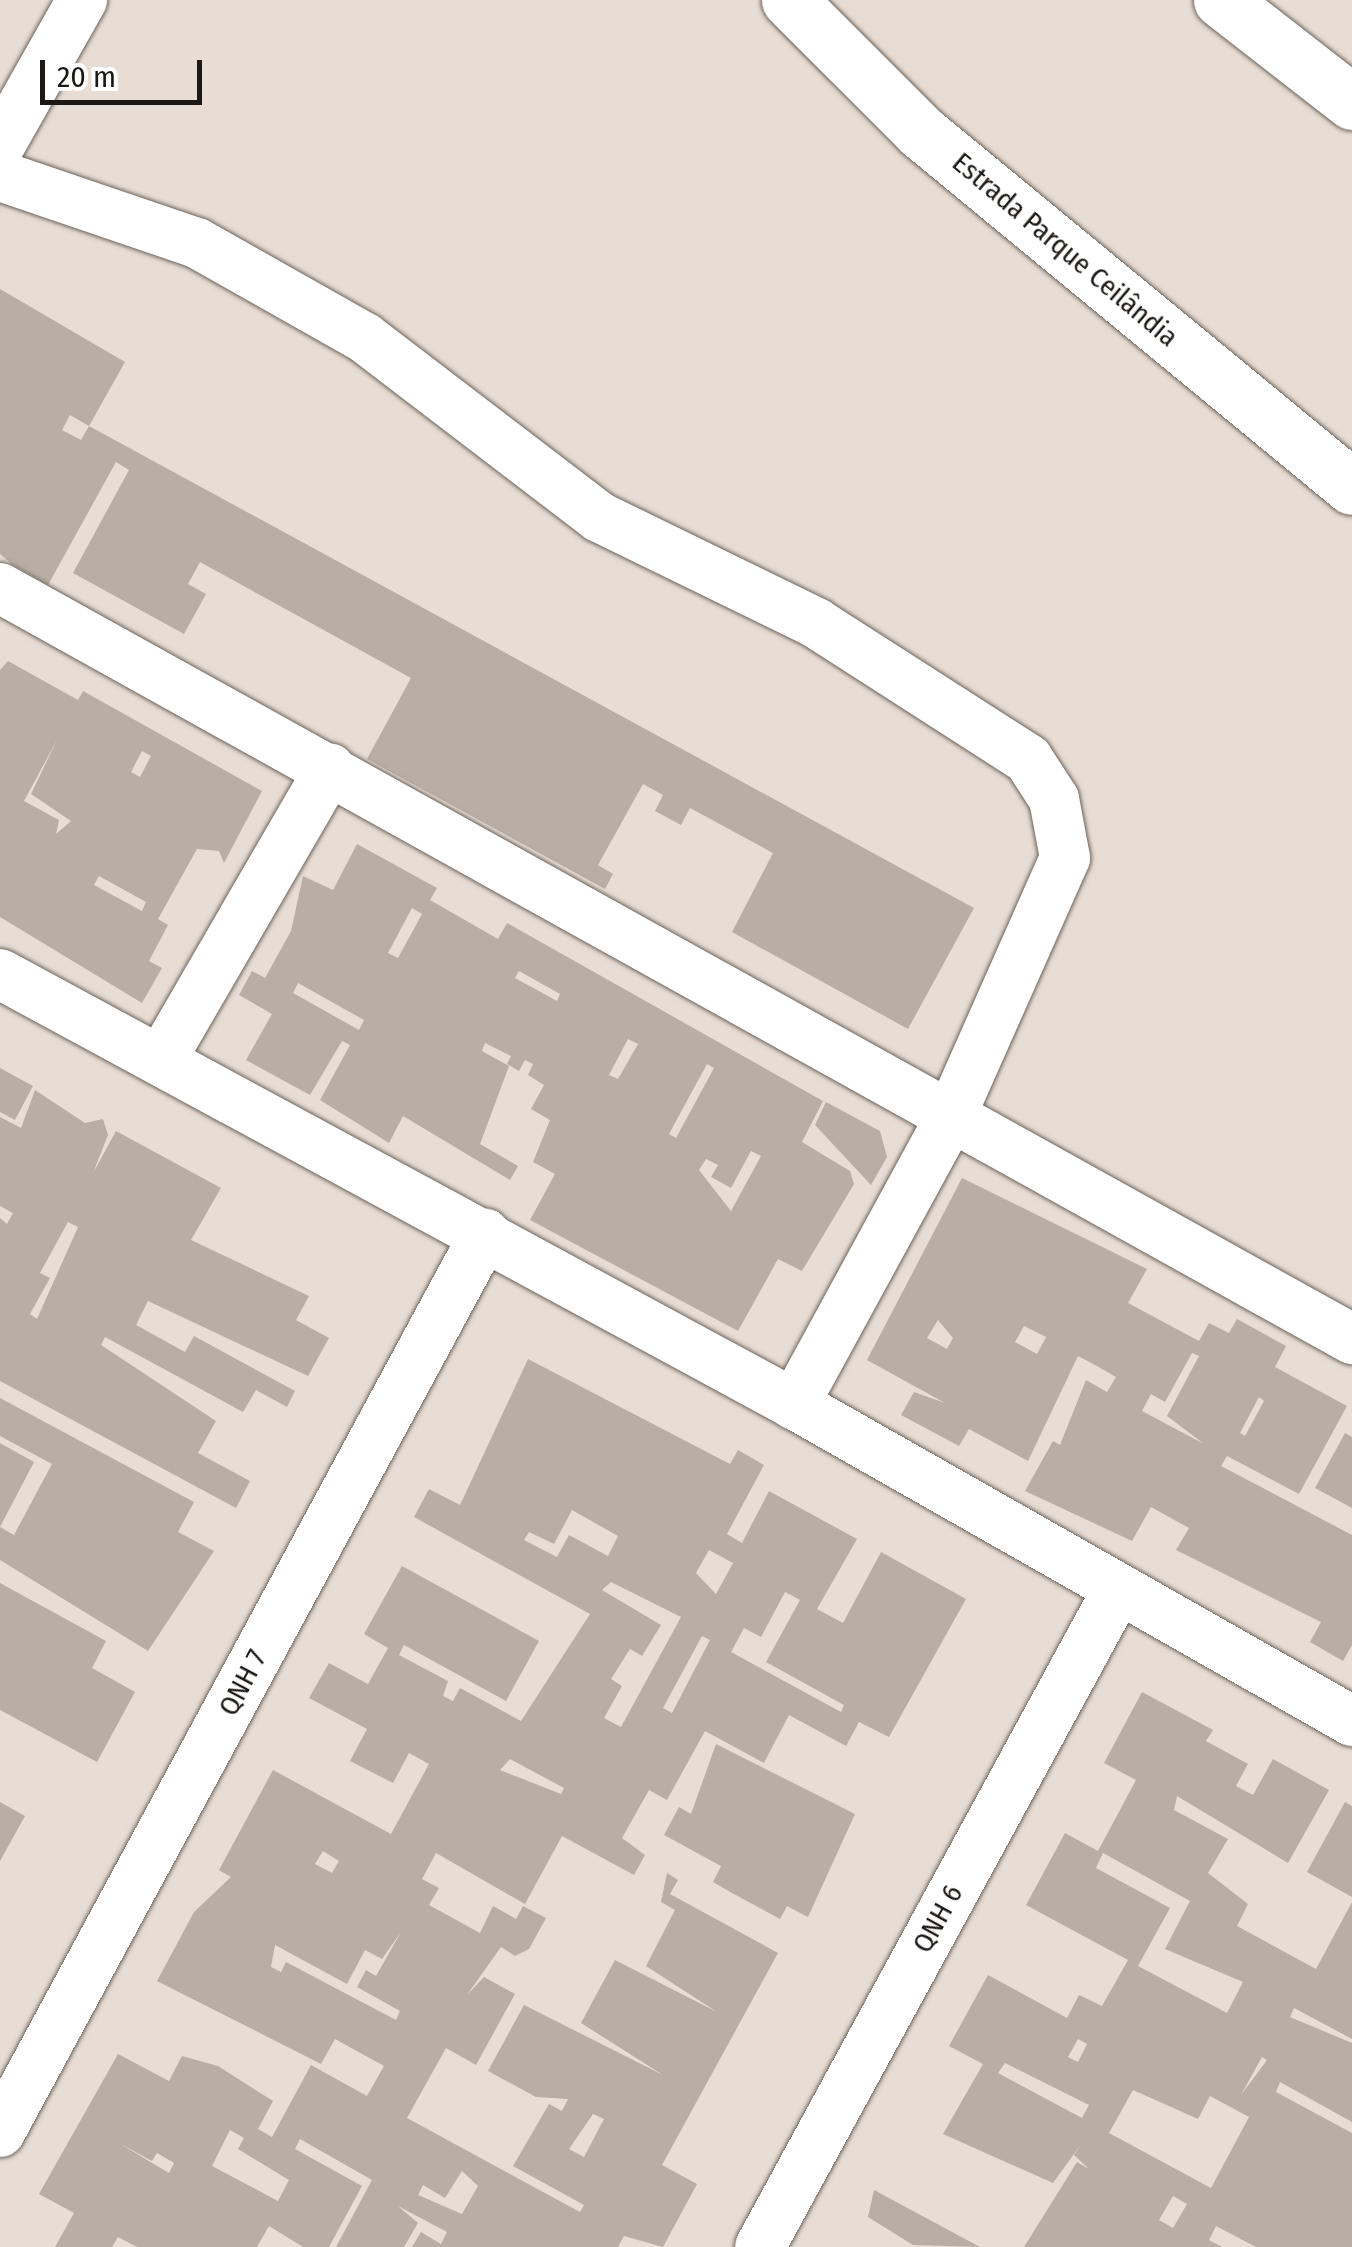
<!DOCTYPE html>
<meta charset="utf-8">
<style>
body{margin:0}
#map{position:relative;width:1352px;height:2247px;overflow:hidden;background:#e8ddd4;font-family:"Fira Sans Condensed",sans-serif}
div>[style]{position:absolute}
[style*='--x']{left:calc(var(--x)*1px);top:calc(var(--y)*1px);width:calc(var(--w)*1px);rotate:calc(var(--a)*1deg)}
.building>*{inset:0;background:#b8aea5}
.roads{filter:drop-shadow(0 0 2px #6c635b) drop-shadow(0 0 2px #6c635b)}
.street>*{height:50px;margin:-25px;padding:0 25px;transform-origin:25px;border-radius:25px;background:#fff}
.highway>*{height:55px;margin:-27.5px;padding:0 27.5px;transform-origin:27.5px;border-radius:27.5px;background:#fff}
span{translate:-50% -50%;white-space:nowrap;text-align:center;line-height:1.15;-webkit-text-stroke:8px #fff;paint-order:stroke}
.street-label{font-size:28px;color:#1b1815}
.scale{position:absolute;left:40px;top:60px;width:162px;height:45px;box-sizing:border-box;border:5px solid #1b1815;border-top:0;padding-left:12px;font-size:30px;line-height:35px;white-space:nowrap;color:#1b1815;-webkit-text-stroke:8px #fff;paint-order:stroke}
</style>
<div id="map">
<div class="building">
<div style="clip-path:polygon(0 289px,125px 362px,89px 426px,70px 415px,62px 430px,81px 440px,89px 426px,974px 908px,908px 1029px,732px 932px,773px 853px,690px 808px,681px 825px,655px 811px,663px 795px,643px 784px,598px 865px,613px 874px,605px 889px,367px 759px,411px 678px,200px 562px,188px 584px,206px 594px,184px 634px,73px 573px,129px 470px,116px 462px,48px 585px,13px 565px,0 554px)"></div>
<div style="clip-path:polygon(evenodd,8px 661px,78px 700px,83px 691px,262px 791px,224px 863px,219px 851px,197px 849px,158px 919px,168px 925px,149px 961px,162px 968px,142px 1003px,0 917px,0 670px,8px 661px,57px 740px,31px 794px,71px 821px,56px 834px,59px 820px,24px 801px,57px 740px,8px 661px,142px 751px,151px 756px,140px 777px,131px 772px,142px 751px,8px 661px,99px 876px,146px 902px,142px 911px,94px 885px,99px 876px)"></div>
<div style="clip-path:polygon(evenodd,357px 844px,437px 888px,430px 900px,498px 939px,507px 923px,823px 1101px,802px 1142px,850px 1171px,854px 1184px,802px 1271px,778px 1259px,738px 1331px,530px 1220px,555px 1174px,533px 1162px,550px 1120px,531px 1109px,544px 1085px,528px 1075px,533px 1064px,525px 1060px,519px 1071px,507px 1064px,511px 1056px,485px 1043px,482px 1051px,509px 1066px,480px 1144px,518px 1166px,510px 1180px,403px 1116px,389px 1143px,320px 1100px,350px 1045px,342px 1041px,310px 1095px,246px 1060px,272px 1014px,239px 995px,252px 971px,265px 978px,291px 931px,303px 876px,333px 890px,357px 844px,412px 908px,422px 914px,398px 958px,388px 953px,412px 908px,357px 844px,519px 971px,560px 994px,557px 1001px,515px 978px,519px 971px,357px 844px,298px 983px,364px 1020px,359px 1030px,293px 993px,298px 983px,357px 844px,628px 1039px,638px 1044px,618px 1079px,609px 1075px,628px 1039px,357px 844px,707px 1064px,714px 1068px,676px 1138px,669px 1134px,707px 1064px,357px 844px,751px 1151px,761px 1156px,731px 1211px,699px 1170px,706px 1159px,718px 1165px,711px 1177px,731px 1188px,751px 1151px)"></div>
<div style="clip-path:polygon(0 1068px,33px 1086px,15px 1120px,0 1112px)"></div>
<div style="clip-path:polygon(evenodd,35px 1090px,85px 1123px,103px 1119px,108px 1135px,93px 1173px,116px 1131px,221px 1188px,191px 1240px,309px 1296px,296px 1320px,329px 1338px,308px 1376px,148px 1301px,136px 1325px,185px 1352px,194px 1336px,295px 1391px,287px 1407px,256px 1390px,243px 1412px,105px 1337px,101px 1345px,216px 1421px,198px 1453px,250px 1481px,236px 1508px,0 1381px,0 1218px,7px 1224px,13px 1213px,0 1206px,0 1117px,21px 1128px,35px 1090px,68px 1222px,78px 1227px,37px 1319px,30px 1314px,50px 1278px,40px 1273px,68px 1222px)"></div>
<div style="clip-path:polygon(826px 1102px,880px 1131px,887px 1157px,871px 1185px,815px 1125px)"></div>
<div style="clip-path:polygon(evenodd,962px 1178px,1147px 1269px,1128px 1303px,1199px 1341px,1209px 1323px,1229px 1333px,1237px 1319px,1286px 1346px,1275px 1367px,1347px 1406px,1299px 1494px,1227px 1456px,1221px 1466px,1352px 1535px,1352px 1645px,1343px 1661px,1310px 1642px,1321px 1622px,1176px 1550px,1189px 1528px,1151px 1507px,1132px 1541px,1025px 1491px,1053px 1441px,1060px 1445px,1086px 1380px,1107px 1392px,1116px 1377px,1095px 1365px,1078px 1356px,1028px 1461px,969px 1429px,959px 1446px,901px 1415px,914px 1392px,945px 1403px,867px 1360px,962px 1178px,938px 1320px,953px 1338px,947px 1349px,927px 1338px,938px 1320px,962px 1178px,1024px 1326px,1046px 1337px,1037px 1354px,1015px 1342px,1024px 1326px,962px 1178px,1192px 1353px,1199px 1356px,1167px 1416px,1204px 1444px,1142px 1411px,1151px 1394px,1165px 1402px,1192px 1353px,962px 1178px,1259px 1397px,1264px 1401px,1245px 1436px,1240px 1433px,1259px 1397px)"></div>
<div style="clip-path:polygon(evenodd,528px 1359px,730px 1464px,738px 1450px,764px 1465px,727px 1534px,742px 1543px,769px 1491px,857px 1539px,817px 1609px,843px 1623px,881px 1552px,966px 1599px,889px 1737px,859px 1722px,846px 1746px,789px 1715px,764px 1763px,705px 1731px,667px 1800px,649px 1790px,622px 1838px,645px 1855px,634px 1875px,562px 1836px,525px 1904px,436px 1853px,422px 1879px,439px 1888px,429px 1905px,480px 1933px,493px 1906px,516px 1919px,523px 1906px,546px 1918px,529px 1949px,515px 1956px,501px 1947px,467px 1995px,484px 1977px,515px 1994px,476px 2065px,446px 2048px,407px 2118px,580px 2212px,584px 2205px,513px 2166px,549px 2104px,562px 2111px,568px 2099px,536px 2097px,488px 2071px,524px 2005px,663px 2075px,581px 2023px,615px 1960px,717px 2012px,646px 1966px,675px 1910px,661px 1902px,667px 1873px,678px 1880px,670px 1894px,778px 1953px,662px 2165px,697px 2184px,663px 2247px,624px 2236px,618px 2247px,412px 2247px,421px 2232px,441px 2244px,447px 2232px,398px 2206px,418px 2223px,404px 2247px,336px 2247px,372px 2180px,300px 2139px,295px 2149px,362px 2186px,329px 2247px,303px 2247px,269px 2226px,257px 2247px,137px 2247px,118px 2237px,112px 2247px,55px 2247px,74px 2213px,39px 2194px,118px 2054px,169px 2081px,182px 2056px,218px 2066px,273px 2101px,258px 2129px,272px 2137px,311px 2065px,367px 2096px,384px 2066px,335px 2039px,321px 2064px,157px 1981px,194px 1912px,231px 1877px,219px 1870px,273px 1770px,391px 1834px,429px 1764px,409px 1753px,393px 1783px,350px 1761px,367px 1729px,309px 1698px,329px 1663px,368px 1684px,388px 1648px,364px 1634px,402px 1566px,539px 1641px,506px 1701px,404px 1645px,399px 1655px,448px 1681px,443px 1696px,453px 1701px,460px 1688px,521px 1721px,590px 1614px,414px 1517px,429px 1489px,460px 1505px,528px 1359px,572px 1510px,618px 1536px,608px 1556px,569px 1535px,557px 1557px,524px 1540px,529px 1532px,554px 1544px,572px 1510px,528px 1359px,709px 1550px,733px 1563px,716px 1594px,696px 1573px,709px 1550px,528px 1359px,611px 1582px,681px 1617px,621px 1727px,604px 1718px,622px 1686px,611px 1679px,630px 1649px,642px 1656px,661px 1625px,602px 1590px,611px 1582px,528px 1359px,785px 1592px,800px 1600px,766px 1662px,844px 1705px,841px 1712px,731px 1652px,744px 1628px,761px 1637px,785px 1592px,528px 1359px,702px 1636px,710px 1640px,672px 1713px,663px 1708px,702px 1636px,528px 1359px,510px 1759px,564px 1788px,561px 1794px,500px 1770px,510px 1759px,528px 1359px,323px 1851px,339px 1861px,332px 1873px,315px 1864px,323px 1851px,528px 1359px,401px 1932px,376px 1976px,366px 1970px,357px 1987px,400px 2011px,396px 2020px,286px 1962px,281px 1972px,271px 1967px,275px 1945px,347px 1984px,365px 1950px,382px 1959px,401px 1932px,528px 1359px,593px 2114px,604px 2119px,584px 2157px,569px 2149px,593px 2114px,528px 1359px,230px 2130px,244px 2138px,238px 2149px,289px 2180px,278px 2201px,212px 2166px,230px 2130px,528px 1359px,117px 2142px,152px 2161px,157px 2153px,174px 2163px,169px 2173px,117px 2142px,528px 1359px,462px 2171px,478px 2186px,462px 2214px,418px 2195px,423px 2185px,445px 2198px,462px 2171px)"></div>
<div style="clip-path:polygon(0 1398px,194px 1502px,178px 1532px,214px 1551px,148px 1651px,0 1560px,0 1527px,14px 1535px,52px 1464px,0 1436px)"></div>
<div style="clip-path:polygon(1345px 1433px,1352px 1437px,1352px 1508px,1315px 1488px)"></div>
<div style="clip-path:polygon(0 1443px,34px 1462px,0 1527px)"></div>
<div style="clip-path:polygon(0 1583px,106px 1641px,92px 1668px,135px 1692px,97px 1762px,0 1710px)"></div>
<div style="clip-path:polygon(evenodd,1142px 1692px,1213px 1730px,1206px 1741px,1248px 1764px,1236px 1786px,1253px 1795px,1273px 1759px,1329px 1790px,1288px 1863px,1177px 1796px,1174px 1810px,1228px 1839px,1208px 1873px,1248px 1904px,1237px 1926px,1316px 1969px,1352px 1902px,1352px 2039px,1294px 2008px,1290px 2017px,1352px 2043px,1352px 2122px,1280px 2082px,1276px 2092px,1352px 2133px,1352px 2247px,1256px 2247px,1216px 2226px,1209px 2240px,1222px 2247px,1024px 2247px,1077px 2162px,1089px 2169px,1074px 2155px,1082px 2143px,1053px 2183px,943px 2134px,983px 2064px,949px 2046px,988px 1975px,1067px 2018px,1079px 1995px,1102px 2006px,1128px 1960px,1026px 1905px,1065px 1833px,1098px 1851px,1136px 1780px,1104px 1763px,1142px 1692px,1103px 1853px,1190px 1901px,1165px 1949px,1243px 1982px,1227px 2013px,1138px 1966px,1170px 1908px,1096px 1868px,1103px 1853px,1142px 1692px,1078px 2039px,1087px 2044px,1078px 2062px,1068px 2057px,1078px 2039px,1142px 1692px,1262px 2057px,1267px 2060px,1241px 2095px,1262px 2057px,1142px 1692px,1005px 2063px,1089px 2105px,1082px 2118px,998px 2073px,1005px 2063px,1142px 1692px,1133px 2090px,1198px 2119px,1210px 2096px,1249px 2117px,1211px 2188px,1109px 2133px,1133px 2090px,1142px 1692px,1173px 2196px,1187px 2204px,1173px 2228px,1159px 2220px,1173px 2196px)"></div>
<div style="clip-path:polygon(716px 1744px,855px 1814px,808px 1917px,787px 1906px,780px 1919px,732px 1893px,713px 1882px,721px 1866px,664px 1835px,679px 1807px,691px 1814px)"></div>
<div style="clip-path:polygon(0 1802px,25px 1816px,0 1861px)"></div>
<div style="clip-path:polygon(1345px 1802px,1352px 1806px,1352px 1897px,1307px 1872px)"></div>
<div style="clip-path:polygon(874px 2190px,980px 2247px,913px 2245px,868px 2217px)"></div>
</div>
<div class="roads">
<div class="street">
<div style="--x:0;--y:145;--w:167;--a:-60.5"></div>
<div style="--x:0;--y:176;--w:208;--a:18.8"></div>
<div style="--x:197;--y:243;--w:193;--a:29.5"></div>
<div style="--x:365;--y:338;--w:295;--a:37.4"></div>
<div style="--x:599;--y:517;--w:242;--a:26"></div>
<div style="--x:816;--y:623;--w:252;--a:32.7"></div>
<div style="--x:1028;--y:759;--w:48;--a:57"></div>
<div style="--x:1054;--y:799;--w:60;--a:79.4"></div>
<div style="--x:1065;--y:858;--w:287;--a:113.9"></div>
<div style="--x:949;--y:1120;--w:324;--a:118.6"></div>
<div style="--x:0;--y:588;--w:1547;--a:29.05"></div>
<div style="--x:0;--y:974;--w:903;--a:28.44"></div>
<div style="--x:794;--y:1404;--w:642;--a:29.6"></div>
<div style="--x:161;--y:1060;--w:337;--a:-59.9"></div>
<div style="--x:0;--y:2132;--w:1021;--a:-61.63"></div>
<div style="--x:760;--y:2247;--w:747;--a:-61.44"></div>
</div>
<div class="highway">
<div style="--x:789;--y:0;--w:187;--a:45"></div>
<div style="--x:921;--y:132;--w:558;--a:39.48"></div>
<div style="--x:1221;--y:0;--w:166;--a:37.9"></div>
</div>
</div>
<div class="street-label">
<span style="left:1065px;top:250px;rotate:40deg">Estrada Parque Ceilândia</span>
<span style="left:243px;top:1683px;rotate:-62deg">QNH 7</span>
<span style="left:938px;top:1919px;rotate:-61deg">QNH 6</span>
</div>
<div class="scale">20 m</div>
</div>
